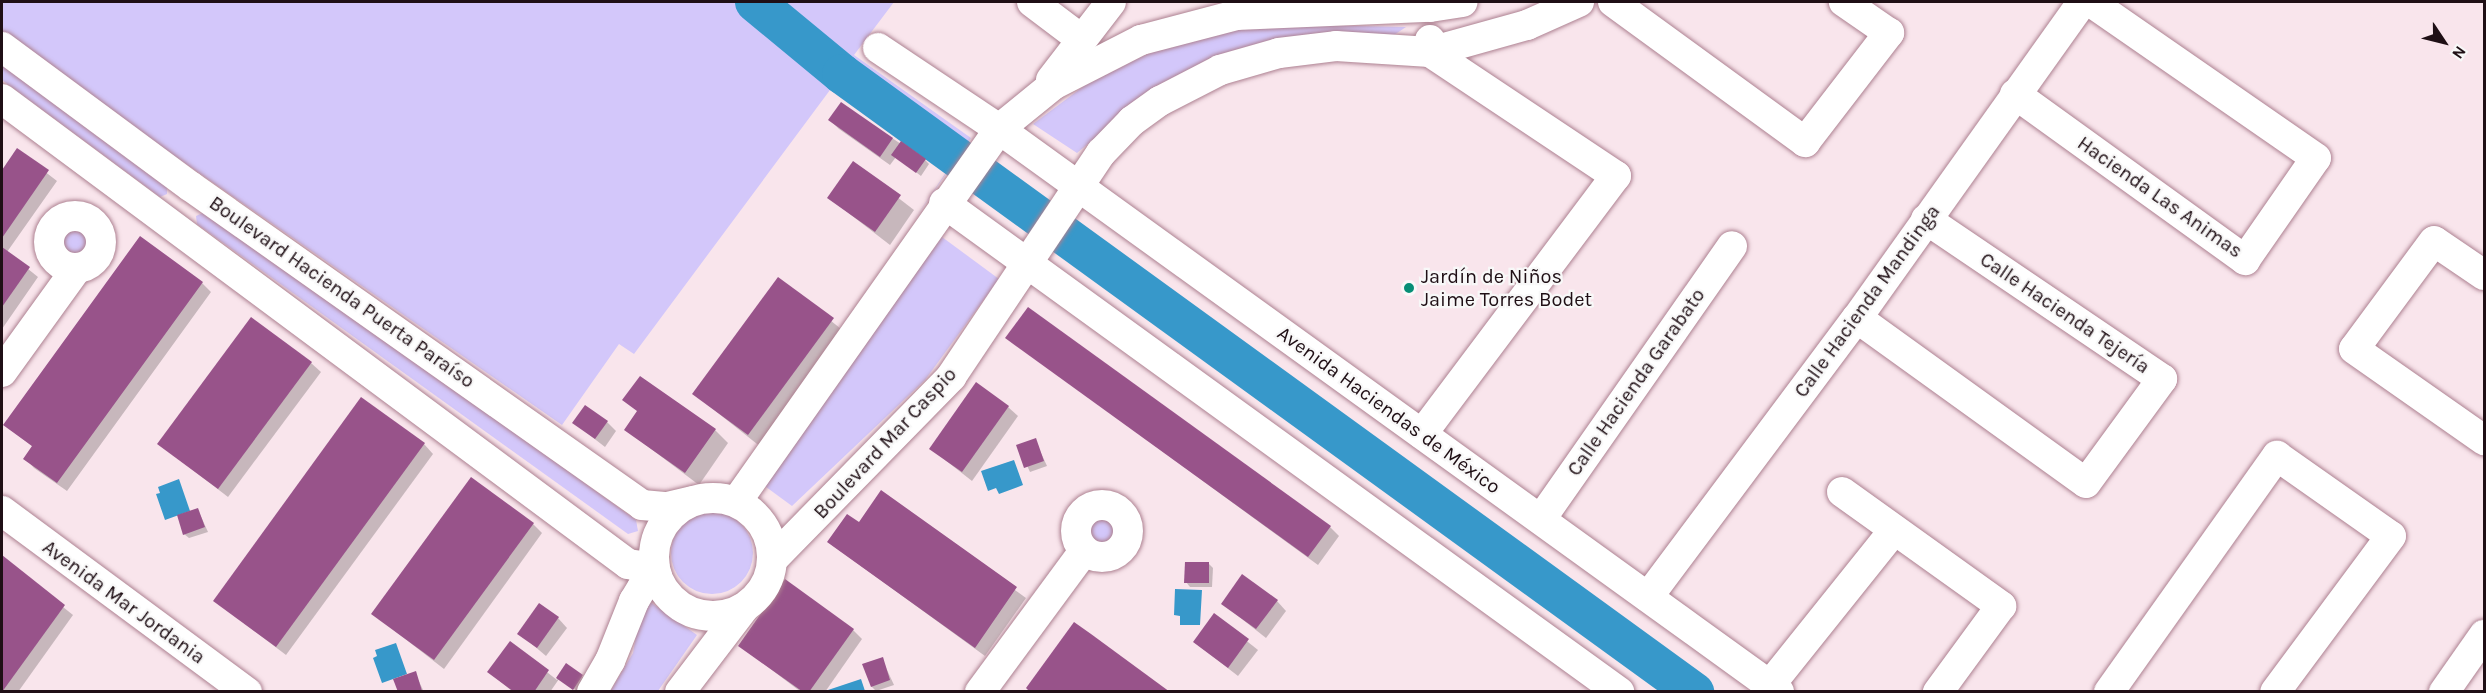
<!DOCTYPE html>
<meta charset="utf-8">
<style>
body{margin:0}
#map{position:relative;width:2486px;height:693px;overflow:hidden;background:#f9e5ec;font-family:Karla,sans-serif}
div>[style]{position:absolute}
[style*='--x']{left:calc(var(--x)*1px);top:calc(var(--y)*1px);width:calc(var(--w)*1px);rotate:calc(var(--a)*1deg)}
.green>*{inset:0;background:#d3c7fa}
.round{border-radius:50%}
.water>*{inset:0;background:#3798ca}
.shadow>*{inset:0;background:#0003}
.river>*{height:40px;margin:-20px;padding:0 20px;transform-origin:20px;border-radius:20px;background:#3798ca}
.building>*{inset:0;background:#98538a}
.roads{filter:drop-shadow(0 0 2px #ad8191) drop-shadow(0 0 2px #ad8191)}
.minor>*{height:30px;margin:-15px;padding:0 15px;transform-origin:15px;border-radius:15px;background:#fff}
.minor>.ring{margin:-15px;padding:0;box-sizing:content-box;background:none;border:30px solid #fff;border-radius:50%}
.dots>*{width:16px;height:16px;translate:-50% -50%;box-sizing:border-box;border:3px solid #f8f8f8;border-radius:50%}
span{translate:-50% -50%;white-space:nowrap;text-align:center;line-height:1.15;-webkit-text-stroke:4.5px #f8f8f8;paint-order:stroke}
.street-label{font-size:20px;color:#1f0f15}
.poi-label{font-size:20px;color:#1f0f15}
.left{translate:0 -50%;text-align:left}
.frame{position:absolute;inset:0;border:3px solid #1f0f15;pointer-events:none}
.north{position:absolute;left:2414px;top:12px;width:60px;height:60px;-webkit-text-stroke:4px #f8f8f8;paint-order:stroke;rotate:125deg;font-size:16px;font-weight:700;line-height:24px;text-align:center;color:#1f0f15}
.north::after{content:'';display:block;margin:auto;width:21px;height:27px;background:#1f0f15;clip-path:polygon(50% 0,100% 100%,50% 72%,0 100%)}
</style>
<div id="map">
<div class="green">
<div style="clip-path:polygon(2px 2px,894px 2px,854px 55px,971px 138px,913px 221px,947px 171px,830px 90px,634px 354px,619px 344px,562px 425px,2px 36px)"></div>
<div style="clip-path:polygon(1262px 24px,1406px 27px,1394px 35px,1323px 35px,1095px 138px,1077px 153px,1033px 124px,1084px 86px,1141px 57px,1170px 45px)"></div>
<div style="clip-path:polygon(2px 64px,167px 186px,167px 194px,160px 197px,2px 80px)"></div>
<div style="clip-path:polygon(207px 211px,636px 520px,638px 531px,628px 534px,197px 224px,196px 216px)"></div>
<div class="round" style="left:59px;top:226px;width:30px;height:30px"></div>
<div style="clip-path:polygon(942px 237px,999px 279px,925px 380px,792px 506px,762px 484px)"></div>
<div class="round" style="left:671px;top:512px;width:82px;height:82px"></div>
<div class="round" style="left:1088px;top:516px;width:30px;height:30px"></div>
<div style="clip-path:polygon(643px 597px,697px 635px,658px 691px,610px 692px,633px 653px)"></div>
</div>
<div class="water">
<div style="clip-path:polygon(1014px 460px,1023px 485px,999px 494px,996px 488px,988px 491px,981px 471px)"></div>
<div style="clip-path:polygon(179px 479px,190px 511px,165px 520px,156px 494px,160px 493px,158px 487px)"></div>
<div style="clip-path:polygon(1175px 589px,1202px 590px,1200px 625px,1180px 625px,1180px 616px,1174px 615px)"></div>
<div style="clip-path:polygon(396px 643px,407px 674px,382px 683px,373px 658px,377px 656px,375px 650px)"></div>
<div style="clip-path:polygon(861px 679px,865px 691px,828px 691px,828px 690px)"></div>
</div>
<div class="shadow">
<div style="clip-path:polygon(841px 104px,925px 160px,929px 164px,921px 176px,896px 157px,890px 165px,839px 129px,830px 120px)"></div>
<div style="clip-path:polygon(17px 150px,57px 181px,7px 252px,38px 277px,2px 329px,2px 173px)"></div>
<div style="clip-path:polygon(853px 163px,914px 210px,890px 245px,829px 198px)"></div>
<div style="clip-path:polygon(779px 279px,851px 337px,767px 452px,694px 394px)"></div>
<div style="clip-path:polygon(202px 283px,211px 292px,67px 491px,34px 468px,25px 458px,33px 447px,5px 425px)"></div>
<div style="clip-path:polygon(1007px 338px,1330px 527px,1339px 536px,1318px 565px)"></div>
<div style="clip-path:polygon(311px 363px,321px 372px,228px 497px,159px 444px)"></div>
<div style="clip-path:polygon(1008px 407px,1018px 416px,972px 481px,931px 449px)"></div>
<div style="clip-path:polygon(607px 422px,616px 431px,605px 447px,574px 423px)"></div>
<div style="clip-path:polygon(626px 430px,715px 430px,728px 443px,699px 485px)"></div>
<div style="clip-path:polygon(1035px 440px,1047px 466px,1030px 472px,1018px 446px)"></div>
<div style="clip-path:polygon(424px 444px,433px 454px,286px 655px,215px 601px)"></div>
<div style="clip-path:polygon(881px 492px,1026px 598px,985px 656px,828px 542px,859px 524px)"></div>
<div style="clip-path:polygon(198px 510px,208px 532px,189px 538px,184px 534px)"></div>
<div style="clip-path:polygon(533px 524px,542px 533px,444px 669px,373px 614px)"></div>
<div style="clip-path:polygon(2px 558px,73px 615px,18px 692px,2px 692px)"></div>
<div style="clip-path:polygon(1209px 564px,1213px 568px,1212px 587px,1190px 587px,1186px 582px)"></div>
<div style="clip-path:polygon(1277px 601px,1286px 611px,1266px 638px,1223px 604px)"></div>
<div style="clip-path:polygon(1214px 615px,1258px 650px,1238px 676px,1194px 642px)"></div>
<div style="clip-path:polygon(558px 618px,567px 628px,546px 656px,519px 633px)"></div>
<div style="clip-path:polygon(853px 630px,862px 639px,825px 692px,801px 692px,740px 646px)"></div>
<div style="clip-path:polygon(510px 643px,557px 680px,567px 665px,587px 680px,579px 692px,559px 679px,550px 692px,513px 692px,489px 672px)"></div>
<div style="clip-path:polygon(882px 659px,894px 685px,876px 691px,872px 687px)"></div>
<div style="clip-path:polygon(415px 673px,424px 692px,399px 692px)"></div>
</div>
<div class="river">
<div style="--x:755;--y:2;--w:113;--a:39.6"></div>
<div style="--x:842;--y:74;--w:1053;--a:35.96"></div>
</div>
<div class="building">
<div style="clip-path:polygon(841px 102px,893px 138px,880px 157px,828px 120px)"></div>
<div style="clip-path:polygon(901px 141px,926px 159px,916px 173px,891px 155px)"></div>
<div style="clip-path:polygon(17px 148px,49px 170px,2px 238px,2px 170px)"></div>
<div style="clip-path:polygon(853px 161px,901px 195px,875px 232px,827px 198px)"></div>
<div style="clip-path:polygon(140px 236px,203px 282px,57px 483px,23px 459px,32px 446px,3px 425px)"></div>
<div style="clip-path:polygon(2px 247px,30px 267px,2px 307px)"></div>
<div style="clip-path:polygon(778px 277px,834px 318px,748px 435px,692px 394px)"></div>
<div style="clip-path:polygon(1028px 307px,1331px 526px,1308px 557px,1005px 338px)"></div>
<div style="clip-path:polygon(251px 317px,312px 362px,218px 489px,157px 444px)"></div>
<div style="clip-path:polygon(640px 376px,716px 429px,685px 473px,624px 430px,637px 411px,622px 400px)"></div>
<div style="clip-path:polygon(976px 382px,1009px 406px,962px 472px,929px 449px)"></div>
<div style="clip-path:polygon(361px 397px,425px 443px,276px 647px,213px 601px)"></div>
<div style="clip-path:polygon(585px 405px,608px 421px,595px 439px,572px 423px)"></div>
<div style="clip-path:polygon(1036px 438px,1044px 461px,1024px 468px,1016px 445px)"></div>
<div style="clip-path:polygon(471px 477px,534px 523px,434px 660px,371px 614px)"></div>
<div style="clip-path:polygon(881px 490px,1017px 587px,975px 648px,827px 542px,847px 514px,859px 522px)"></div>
<div style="clip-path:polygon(198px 508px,205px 527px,183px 535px,177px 515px)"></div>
<div style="clip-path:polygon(2px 555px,65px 605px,2px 692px)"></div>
<div style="clip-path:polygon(1185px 562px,1209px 562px,1209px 583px,1184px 583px)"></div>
<div style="clip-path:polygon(1242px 574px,1278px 600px,1256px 629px,1221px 604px)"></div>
<div style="clip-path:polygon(785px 579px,854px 629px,809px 692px,803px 692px,738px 646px)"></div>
<div style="clip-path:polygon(539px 603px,559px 617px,537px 648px,517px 634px)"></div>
<div style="clip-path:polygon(1214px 613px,1249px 639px,1228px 668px,1193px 642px)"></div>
<div style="clip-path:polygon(1074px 622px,1091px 634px,1170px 692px,1030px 692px,1026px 688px)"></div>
<div style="clip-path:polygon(510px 641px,549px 670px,534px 692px,514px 692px,487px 672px)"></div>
<div style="clip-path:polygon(883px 657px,890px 680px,871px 687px,862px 664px)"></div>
<div style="clip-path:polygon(566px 663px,583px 675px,573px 690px,556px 678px)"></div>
<div style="clip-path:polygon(416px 671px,422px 691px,398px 692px,393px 679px)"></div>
</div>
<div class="roads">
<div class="minor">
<div style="--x:1032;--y:2;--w:61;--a:37.1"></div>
<div style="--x:1613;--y:2;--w:238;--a:36.1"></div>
<div style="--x:1805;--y:142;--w:138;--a:-52.4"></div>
<div style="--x:1889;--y:33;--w:55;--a:-145.4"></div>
<div style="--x:2;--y:47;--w:234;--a:36.5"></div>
<div style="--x:190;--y:186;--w:553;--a:35.21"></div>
<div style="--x:642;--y:505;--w:25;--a:5"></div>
<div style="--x:667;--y:507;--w:26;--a:-13"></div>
<div style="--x:878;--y:48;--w:146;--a:33.8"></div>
<div style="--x:999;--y:129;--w:962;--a:35.82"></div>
<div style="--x:1051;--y:80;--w:98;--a:-52.4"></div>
<div style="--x:2015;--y:94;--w:284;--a:35.8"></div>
<div style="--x:2245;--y:260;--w:124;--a:-55.2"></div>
<div style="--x:2316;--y:158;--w:274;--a:-145.3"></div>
<div style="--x:2;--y:99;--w:780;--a:36.61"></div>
<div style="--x:628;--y:564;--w:27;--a:8"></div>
<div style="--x:944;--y:203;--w:834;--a:35.92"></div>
<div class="ring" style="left:49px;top:216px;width:22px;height:22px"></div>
<div style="--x:2484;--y:275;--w:60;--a:-145.8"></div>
<div style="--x:2434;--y:241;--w:134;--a:126.5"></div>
<div style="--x:2354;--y:349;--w:159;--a:35"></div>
<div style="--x:1857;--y:318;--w:282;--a:35.8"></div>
<div style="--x:2086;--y:483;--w:129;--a:-53.8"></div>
<div style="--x:2162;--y:379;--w:285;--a:-145.9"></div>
<div style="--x:2;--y:372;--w:128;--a:-54.2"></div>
<div style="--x:1422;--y:434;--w:323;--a:-53.1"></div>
<div style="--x:1616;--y:176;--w:224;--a:-146.3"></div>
<div style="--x:1430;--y:52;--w:12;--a:-90"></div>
<div style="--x:1842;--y:492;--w:196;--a:35.6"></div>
<div style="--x:2001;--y:606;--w:107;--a:126.2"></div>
<div class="ring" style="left:654px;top:498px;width:88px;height:88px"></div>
<div style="--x:737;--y:501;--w:455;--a:-54.8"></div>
<div style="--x:999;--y:129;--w:70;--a:-39.2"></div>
<div style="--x:1053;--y:85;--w:99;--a:-27.1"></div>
<div style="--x:1141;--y:40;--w:98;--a:-14.7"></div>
<div style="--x:1236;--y:15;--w:194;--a:-2.4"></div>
<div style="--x:1430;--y:7;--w:33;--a:-9"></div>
<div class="ring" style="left:1076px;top:505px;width:22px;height:22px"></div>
<div style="--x:2;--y:511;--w:305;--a:36.5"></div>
<div style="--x:1541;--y:519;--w:333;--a:-55"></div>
<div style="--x:773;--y:559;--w:255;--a:-45.6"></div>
<div style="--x:951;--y:377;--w:270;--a:-56.2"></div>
<div style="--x:1101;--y:153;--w:45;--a:-45.9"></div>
<div style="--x:1132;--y:121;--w:34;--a:-36"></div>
<div style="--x:1160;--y:101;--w:68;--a:-27.3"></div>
<div style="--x:1220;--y:70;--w:61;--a:-16.1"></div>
<div style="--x:1279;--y:53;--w:57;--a:-7"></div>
<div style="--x:1336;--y:46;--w:94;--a:3.7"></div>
<div style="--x:1430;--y:52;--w:101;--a:-15.6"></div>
<div style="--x:1527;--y:25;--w:57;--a:-23.9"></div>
<div style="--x:1648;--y:597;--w:349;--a:-53.2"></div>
<div style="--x:1857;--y:318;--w:388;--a:-54.5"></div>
<div style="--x:1770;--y:685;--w:198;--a:-51.3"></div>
<div style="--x:592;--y:692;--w:36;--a:-60"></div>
<div style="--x:610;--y:661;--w:65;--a:-68.2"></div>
<div style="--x:634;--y:601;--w:17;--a:-59"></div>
<div style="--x:643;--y:586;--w:17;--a:-36"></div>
<div style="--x:680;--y:692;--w:106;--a:-52.7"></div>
<div style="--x:980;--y:692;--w:175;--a:-53.6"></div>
<div style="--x:2109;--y:692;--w:290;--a:-54.6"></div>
<div style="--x:2277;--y:456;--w:139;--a:35.1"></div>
<div style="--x:2391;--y:536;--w:194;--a:126.6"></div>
<div style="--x:2444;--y:692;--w:70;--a:-54.9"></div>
</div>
</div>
<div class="dots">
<div style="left:1409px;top:288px;background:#068e76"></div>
</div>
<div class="street-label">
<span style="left:2160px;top:197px;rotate:35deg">Hacienda Las Animas</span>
<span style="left:342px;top:292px;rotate:35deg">Boulevard Hacienda Puerta Paraíso</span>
<span style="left:1867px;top:301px;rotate:-54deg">Calle Hacienda Mandinga</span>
<span style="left:2065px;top:313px;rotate:34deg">Calle Hacienda Tejería</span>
<span style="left:1636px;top:382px;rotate:-55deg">Calle Hacienda Garabato</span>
<span style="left:1389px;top:410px;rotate:36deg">Avenida Haciendas de México</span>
<span style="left:885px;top:443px;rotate:-47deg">Boulevard Mar Caspio</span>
<span style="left:124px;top:602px;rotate:36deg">Avenida Mar Jordania</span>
</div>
<div class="poi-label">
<span class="left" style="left:1421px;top:288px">Jardín de Niños<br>Jaime Torres Bodet</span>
</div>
<div class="frame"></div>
<div class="north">N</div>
</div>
